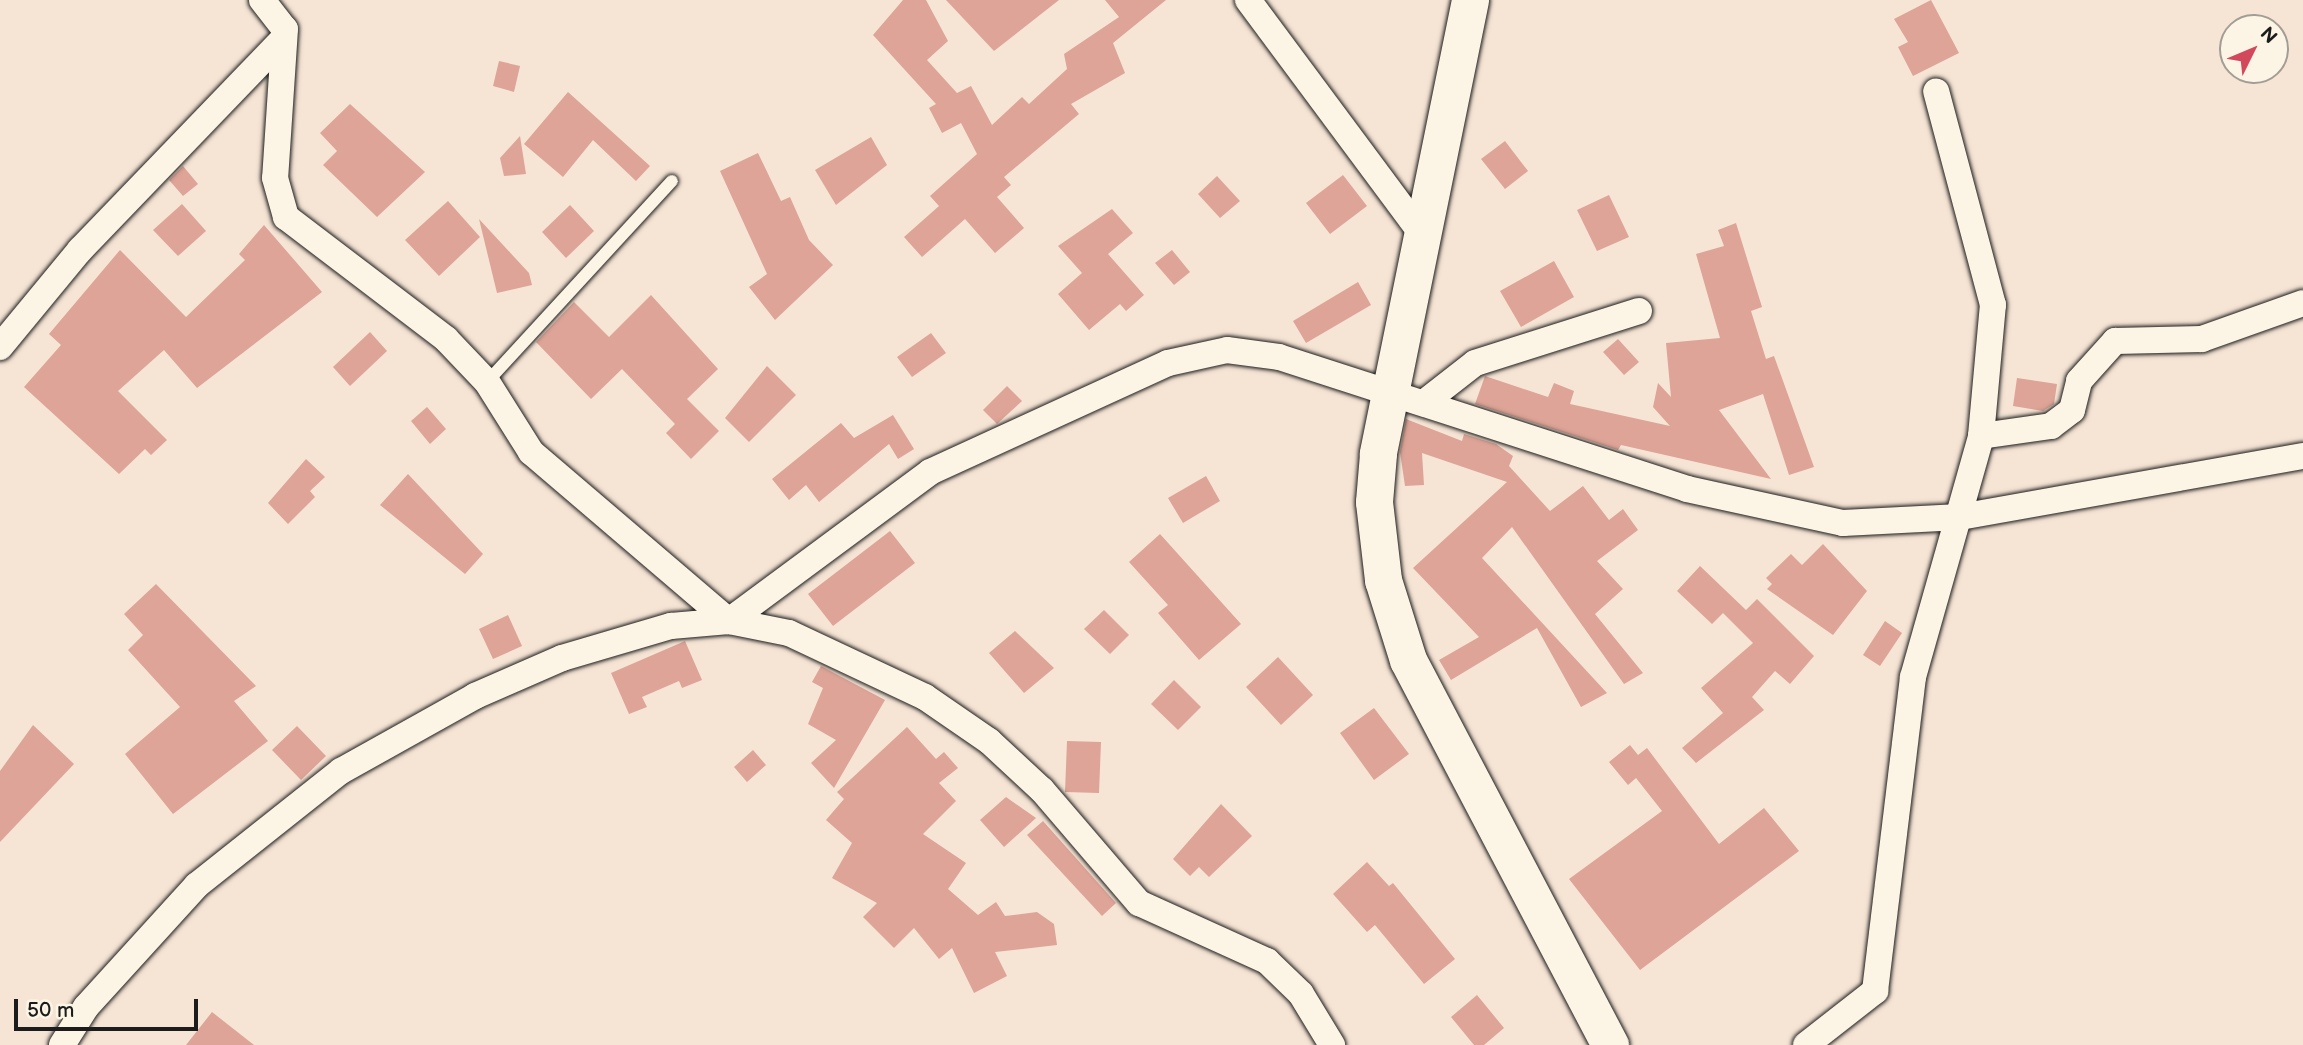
<!DOCTYPE html>
<style>
body{margin:0}
#map{position:relative;width:2303px;height:1045px;overflow:hidden;background:#f6e5d5;font-family:"Balsamiq Sans",sans-serif}
div>[style]{position:absolute}
[style*='--x']{left:calc(var(--x)*1px);top:calc(var(--y)*1px);width:calc(var(--w)*1px);rotate:calc(var(--a)*1deg)}
.building>*{inset:0;background:#dda497}
.roads{filter:drop-shadow(0 0 2px #1c1c1c) drop-shadow(0 0 2px #1c1c1c)}
.lane>*{height:12px;margin:-6px;padding:0 6px;transform-origin:6px;border-radius:6px;background:#fcf5e5}
.street>*{height:26px;margin:-13px;padding:0 13px;transform-origin:13px;border-radius:13px;background:#fcf5e5}
.secondary>*{height:37px;margin:-18.5px;padding:0 18.5px;transform-origin:18.5px;border-radius:18.5px;background:#fcf5e5}
span{translate:-50% -50%;white-space:nowrap;text-align:center;line-height:1.15;-webkit-text-stroke:7px #fcf5e5;paint-order:stroke}
.north{position:absolute;left:2219px;top:14px;width:70px;height:70px;box-sizing:border-box;background:#fcf5e5;border:2px solid #a29e95;border-radius:50%;rotate:47deg;font-size:19px;font-weight:700;line-height:28px;text-align:center;color:#1c1c1c}
.north::after{content:'';display:block;margin:auto;width:24px;height:32px;background:#d1495b;clip-path:polygon(50% 0,100% 100%,50% 72%,0 100%)}
.scale{position:absolute;left:14px;top:999px;width:184px;height:32px;box-sizing:border-box;border:4px solid #1c1c1c;border-top:0;padding-left:9px;font-size:21px;line-height:24px;white-space:nowrap;color:#1c1c1c;-webkit-text-stroke:5px #fcf5e5;paint-order:stroke}
</style>
<div id="map">
<div class="building">
<div style="clip-path:polygon(903px 0,926px 0,948px 41px,927px 60px,957px 93px,971px 86px,992px 125px,1022px 97px,1029px 104px,1067px 69px,1064px 54px,1119px 17px,1105px 0,1166px 0,1113px 43px,1125px 73px,1071px 104px,1079px 114px,1004px 177px,1011px 185px,997px 197px,1024px 228px,995px 253px,965px 219px,922px 257px,904px 237px,939px 206px,930px 196px,977px 154px,961px 123px,942px 133px,929px 108px,936px 104px,873px 35px)"></div>
<div style="clip-path:polygon(946px 0,1059px 0,994px 51px)"></div>
<div style="clip-path:polygon(1931px 0,1959px 53px,1913px 76px,1898px 47px,1908px 42px,1894px 19px)"></div>
<div style="clip-path:polygon(499px 61px,520px 66px,514px 92px,493px 86px)"></div>
<div style="clip-path:polygon(568px 92px,650px 166px,636px 181px,593px 140px,563px 177px,524px 144px)"></div>
<div style="clip-path:polygon(350px 104px,425px 172px,377px 217px,323px 165px,337px 151px,320px 133px)"></div>
<div style="clip-path:polygon(520px 136px,526px 174px,504px 176px,500px 158px)"></div>
<div style="clip-path:polygon(871px 137px,887px 165px,836px 205px,815px 170px)"></div>
<div style="clip-path:polygon(1505px 141px,1528px 171px,1505px 189px,1481px 159px)"></div>
<div style="clip-path:polygon(758px 153px,781px 201px,790px 197px,809px 240px,833px 265px,775px 320px,749px 287px,767px 274px,720px 171px)"></div>
<div style="clip-path:polygon(183px 166px,198px 184px,183px 196px,169px 180px)"></div>
<div style="clip-path:polygon(1343px 175px,1367px 206px,1330px 234px,1306px 203px)"></div>
<div style="clip-path:polygon(1217px 176px,1240px 201px,1220px 218px,1198px 194px)"></div>
<div style="clip-path:polygon(1609px 195px,1629px 237px,1597px 251px,1577px 210px)"></div>
<div style="clip-path:polygon(448px 201px,480px 237px,439px 276px,405px 240px)"></div>
<div style="clip-path:polygon(182px 204px,206px 231px,178px 256px,153px 230px)"></div>
<div style="clip-path:polygon(570px 205px,594px 231px,566px 258px,542px 232px)"></div>
<div style="clip-path:polygon(1112px 209px,1133px 233px,1108px 254px,1144px 295px,1126px 311px,1120px 304px,1089px 330px,1058px 294px,1082px 273px,1058px 246px)"></div>
<div style="clip-path:polygon(479px 219px,529px 273px,532px 285px,497px 293px)"></div>
<div style="clip-path:polygon(1736px 223px,1762px 307px,1751px 311px,1766px 359px,1774px 356px,1814px 467px,1789px 475px,1763px 394px,1719px 410px,1771px 479px,1621px 445px,1618px 450px,1475px 404px,1485px 376px,1548px 397px,1554px 383px,1574px 391px,1570px 404px,1670px 426px,1653px 407px,1658px 383px,1671px 397px,1666px 343px,1720px 338px,1696px 254px,1724px 246px,1718px 230px)"></div>
<div style="clip-path:polygon(264px 225px,322px 292px,197px 388px,164px 350px,118px 391px,167px 440px,151px 455px,145px 449px,119px 474px,24px 387px,61px 345px,49px 334px,120px 250px,186px 317px,245px 260px,239px 254px)"></div>
<div style="clip-path:polygon(1172px 250px,1190px 272px,1174px 285px,1155px 263px)"></div>
<div style="clip-path:polygon(1554px 261px,1574px 297px,1521px 327px,1500px 291px)"></div>
<div style="clip-path:polygon(1358px 282px,1371px 305px,1306px 343px,1293px 321px)"></div>
<div style="clip-path:polygon(651px 295px,718px 369px,687px 399px,719px 431px,691px 459px,666px 433px,675px 424px,622px 369px,591px 399px,536px 342px,574px 302px,609px 337px)"></div>
<div style="clip-path:polygon(370px 332px,387px 351px,350px 386px,333px 367px)"></div>
<div style="clip-path:polygon(931px 333px,946px 353px,912px 377px,897px 357px)"></div>
<div style="clip-path:polygon(1618px 339px,1639px 362px,1624px 375px,1603px 352px)"></div>
<div style="clip-path:polygon(767px 366px,796px 395px,749px 442px,725px 418px)"></div>
<div style="clip-path:polygon(2017px 378px,2057px 384px,2054px 404px,2043px 411px,2013px 406px)"></div>
<div style="clip-path:polygon(1007px 386px,1022px 401px,997px 424px,983px 410px)"></div>
<div style="clip-path:polygon(427px 407px,446px 429px,430px 444px,411px 421px)"></div>
<div style="clip-path:polygon(893px 415px,914px 449px,898px 459px,889px 444px,819px 502px,806px 485px,789px 500px,772px 479px,841px 423px,854px 438px)"></div>
<div style="clip-path:polygon(1406px 419px,1462px 441px,1464px 434px,1496px 444px,1513px 456px,1509px 466px,1550px 511px,1583px 486px,1609px 520px,1623px 509px,1638px 530px,1597px 561px,1623px 589px,1595px 614px,1643px 673px,1624px 684px,1512px 527px,1482px 558px,1607px 693px,1581px 707px,1537px 628px,1451px 680px,1439px 660px,1479px 637px,1413px 568px,1507px 482px,1422px 453px,1424px 485px,1405px 486px,1400px 452px)"></div>
<div style="clip-path:polygon(306px 459px,325px 477px,310px 491px,315px 497px,288px 524px,268px 503px)"></div>
<div style="clip-path:polygon(408px 474px,483px 554px,465px 574px,380px 505px)"></div>
<div style="clip-path:polygon(1206px 476px,1220px 501px,1183px 523px,1168px 498px)"></div>
<div style="clip-path:polygon(890px 531px,915px 563px,833px 626px,808px 594px)"></div>
<div style="clip-path:polygon(1160px 534px,1241px 624px,1199px 660px,1158px 613px,1168px 605px,1129px 562px)"></div>
<div style="clip-path:polygon(1823px 544px,1867px 591px,1833px 635px,1767px 589px,1772px 584px,1766px 578px,1791px 554px,1802px 565px)"></div>
<div style="clip-path:polygon(1700px 566px,1746px 610px,1757px 599px,1814px 656px,1790px 684px,1775px 671px,1752px 697px,1764px 710px,1696px 763px,1682px 748px,1723px 713px,1701px 688px,1753px 643px,1723px 613px,1712px 624px,1677px 591px)"></div>
<div style="clip-path:polygon(156px 584px,256px 686px,234px 701px,268px 741px,173px 814px,125px 754px,180px 707px,128px 650px,143px 635px,124px 614px)"></div>
<div style="clip-path:polygon(1104px 610px,1129px 635px,1110px 654px,1084px 629px)"></div>
<div style="clip-path:polygon(508px 615px,522px 646px,493px 659px,479px 629px)"></div>
<div style="clip-path:polygon(1885px 621px,1902px 633px,1880px 666px,1863px 655px)"></div>
<div style="clip-path:polygon(1015px 631px,1054px 668px,1024px 693px,989px 653px)"></div>
<div style="clip-path:polygon(685px 641px,702px 680px,682px 688px,679px 681px,642px 697px,647px 707px,629px 714px,611px 673px)"></div>
<div style="clip-path:polygon(1278px 657px,1313px 695px,1281px 725px,1246px 687px)"></div>
<div style="clip-path:polygon(821px 666px,885px 700px,834px 788px,811px 763px,836px 740px,808px 724px,823px 688px,812px 682px)"></div>
<div style="clip-path:polygon(1174px 680px,1201px 707px,1178px 730px,1151px 704px)"></div>
<div style="clip-path:polygon(1374px 708px,1409px 754px,1374px 780px,1340px 733px)"></div>
<div style="clip-path:polygon(33px 725px,74px 764px,0 842px,0 771px)"></div>
<div style="clip-path:polygon(297px 726px,326px 756px,301px 780px,272px 750px)"></div>
<div style="clip-path:polygon(907px 727px,936px 759px,944px 752px,958px 768px,939px 783px,956px 801px,923px 834px,966px 863px,948px 889px,978px 915px,996px 902px,1005px 916px,1037px 912px,1054px 924px,1057px 945px,995px 952px,1007px 976px,974px 993px,952px 948px,939px 959px,914px 928px,894px 948px,863px 917px,877px 903px,832px 878px,852px 843px,826px 820px,844px 799px,837px 792px)"></div>
<div style="clip-path:polygon(1067px 741px,1101px 742px,1099px 793px,1065px 792px)"></div>
<div style="clip-path:polygon(1630px 745px,1638px 755px,1647px 748px,1719px 844px,1764px 808px,1799px 851px,1640px 970px,1569px 879px,1662px 811px,1636px 778px,1628px 785px,1609px 762px)"></div>
<div style="clip-path:polygon(753px 750px,766px 765px,747px 782px,734px 767px)"></div>
<div style="clip-path:polygon(1006px 797px,1036px 818px,1004px 847px,980px 820px)"></div>
<div style="clip-path:polygon(1221px 804px,1252px 836px,1209px 877px,1199px 867px,1190px 876px,1173px 859px)"></div>
<div style="clip-path:polygon(1043px 821px,1116px 903px,1102px 916px,1027px 835px)"></div>
<div style="clip-path:polygon(1367px 862px,1389px 886px,1393px 883px,1455px 959px,1424px 984px,1375px 925px,1367px 932px,1333px 894px)"></div>
<div style="clip-path:polygon(1477px 995px,1504px 1028px,1484px 1045px,1474px 1045px,1451px 1017px)"></div>
<div style="clip-path:polygon(212px 1012px,254px 1045px,186px 1045px)"></div>
</div>
<div class="roads">
<div class="lane">
<div style="--x:487;--y:382;--w:273;--a:-47.4"></div>
</div>
<div class="street">
<div style="--x:262;--y:0;--w:37;--a:52"></div>
<div style="--x:285;--y:29;--w:149;--a:93.8"></div>
<div style="--x:275;--y:178;--w:41;--a:74.2"></div>
<div style="--x:286;--y:217;--w:201;--a:37.3"></div>
<div style="--x:446;--y:339;--w:59;--a:46.4"></div>
<div style="--x:487;--y:382;--w:83;--a:57.8"></div>
<div style="--x:531;--y:452;--w:260;--a:40.5"></div>
<div style="--x:729;--y:621;--w:61;--a:11.3"></div>
<div style="--x:789;--y:633;--w:150;--a:25.2"></div>
<div style="--x:925;--y:697;--w:78;--a:34.5"></div>
<div style="--x:989;--y:741;--w:72;--a:42.8"></div>
<div style="--x:1042;--y:790;--w:149;--a:49.4"></div>
<div style="--x:1139;--y:903;--w:141;--a:24.4"></div>
<div style="--x:1267;--y:961;--w:47;--a:44.1"></div>
<div style="--x:1301;--y:994;--w:60;--a:58.7"></div>
<div style="--x:1248;--y:0;--w:292;--a:53.4"></div>
<div style="--x:0;--y:347;--w:126;--a:-50.5"></div>
<div style="--x:80;--y:250;--w:290;--a:-46.1"></div>
<div style="--x:1425;--y:402;--w:63;--a:-38"></div>
<div style="--x:1475;--y:363;--w:172;--a:-17.6"></div>
<div style="--x:1981;--y:436;--w:71;--a:-8.1"></div>
<div style="--x:2051;--y:426;--w:26;--a:-37"></div>
<div style="--x:2072;--y:410;--w:30;--a:-76"></div>
<div style="--x:2079;--y:381;--w:54;--a:-48"></div>
<div style="--x:2115;--y:341;--w:87;--a:-1.3"></div>
<div style="--x:2202;--y:339;--w:107;--a:-19.6"></div>
<div style="--x:62;--y:1045;--w:45;--a:-57.7"></div>
<div style="--x:86;--y:1007;--w:165;--a:-47.7"></div>
<div style="--x:197;--y:885;--w:184;--a:-38.4"></div>
<div style="--x:341;--y:771;--w:154;--a:-29.2"></div>
<div style="--x:475;--y:696;--w:95;--a:-23.6"></div>
<div style="--x:562;--y:658;--w:114;--a:-16.4"></div>
<div style="--x:671;--y:626;--w:58;--a:-4.9"></div>
<div style="--x:729;--y:621;--w:250;--a:-36.5"></div>
<div style="--x:930;--y:472;--w:262;--a:-24.6"></div>
<div style="--x:1168;--y:363;--w:60;--a:-12.4"></div>
<div style="--x:1227;--y:350;--w:52;--a:7.7"></div>
<div style="--x:1279;--y:357;--w:429;--a:17.9"></div>
<div style="--x:1687;--y:489;--w:160;--a:12.3"></div>
<div style="--x:1843;--y:523;--w:117;--a:-2.9"></div>
<div style="--x:1960;--y:517;--w:348;--a:-10.1"></div>
<div style="--x:1806;--y:1045;--w:88;--a:-38"></div>
<div style="--x:1875;--y:991;--w:316;--a:-83.1"></div>
<div style="--x:1913;--y:677;--w:250;--a:-74.2"></div>
<div style="--x:1981;--y:436;--w:132;--a:-84.8"></div>
<div style="--x:1993;--y:305;--w:221;--a:-104.9"></div>
</div>
<div class="secondary">
<div style="--x:1470;--y:0;--w:463;--a:101.5"></div>
<div style="--x:1378;--y:454;--w:48;--a:94.8"></div>
<div style="--x:1374;--y:502;--w:79;--a:83.4"></div>
<div style="--x:1383;--y:580;--w:84;--a:72.6"></div>
<div style="--x:1408;--y:660;--w:435;--a:62.3"></div>
</div>
</div>
<div class="north">N</div>
<div class="scale">50 m</div>
</div>
